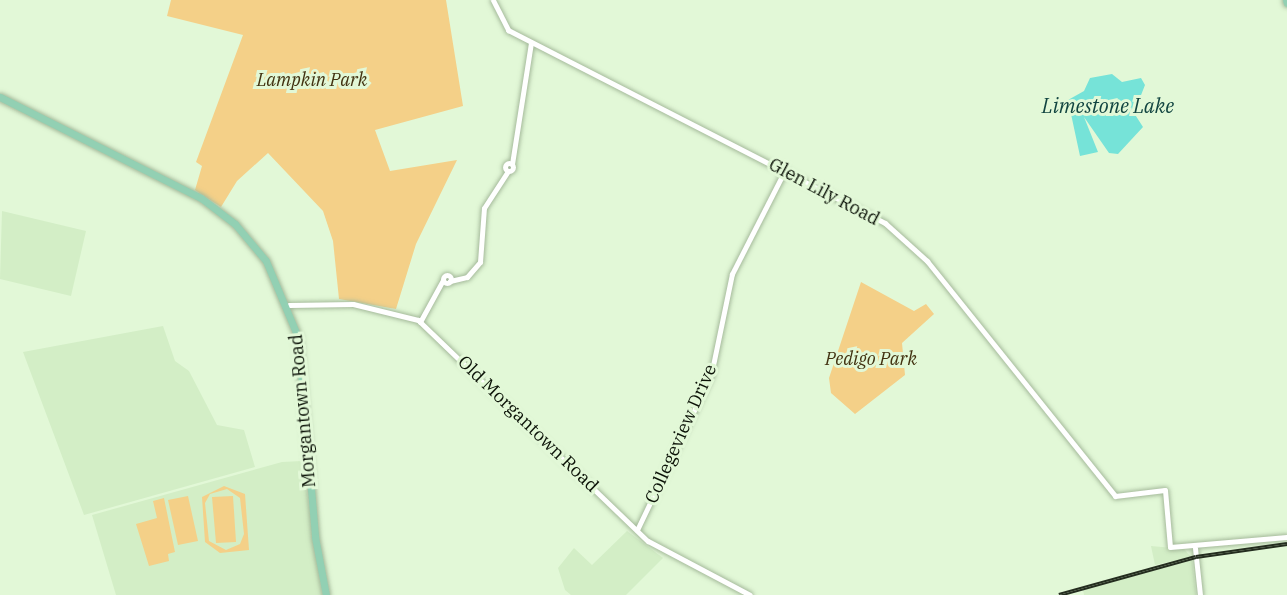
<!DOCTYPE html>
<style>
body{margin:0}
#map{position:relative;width:1287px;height:595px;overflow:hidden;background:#e2f8d7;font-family:"IBM Plex Serif",serif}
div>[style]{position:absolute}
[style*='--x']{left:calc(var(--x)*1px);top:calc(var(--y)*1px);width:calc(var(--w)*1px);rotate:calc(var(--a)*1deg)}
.built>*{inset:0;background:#d3eec6}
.green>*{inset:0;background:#f4d088}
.water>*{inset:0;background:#76e3d8}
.roads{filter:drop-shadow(0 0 2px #a5ba9b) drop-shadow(0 0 2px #a5ba9b)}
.secondary>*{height:5px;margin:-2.5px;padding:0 2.5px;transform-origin:2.5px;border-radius:2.5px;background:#fff}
.secondary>.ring{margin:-2.5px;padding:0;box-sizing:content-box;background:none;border:5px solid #fff;border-radius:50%}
.primary>*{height:7px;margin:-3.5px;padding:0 3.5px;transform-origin:3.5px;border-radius:3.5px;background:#92d0b3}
.rail>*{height:4px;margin-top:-2px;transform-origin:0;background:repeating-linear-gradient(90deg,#e2f8d7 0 4.5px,#242d1f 0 9px);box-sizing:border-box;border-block:2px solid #242d1f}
span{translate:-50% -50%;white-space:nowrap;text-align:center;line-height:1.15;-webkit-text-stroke:6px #e2f8d7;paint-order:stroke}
.park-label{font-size:18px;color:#423211;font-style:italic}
.street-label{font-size:18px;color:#0b1207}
.water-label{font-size:20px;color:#114440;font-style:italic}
</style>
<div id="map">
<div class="built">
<div style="clip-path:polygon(2px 211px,86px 231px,71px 296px,0 279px)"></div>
<div style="clip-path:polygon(163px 326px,175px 361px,189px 371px,217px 425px,244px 430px,255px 467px,84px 515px,23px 352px)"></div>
<div style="clip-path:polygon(302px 461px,322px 595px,116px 595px,92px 515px,282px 462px)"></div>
<div style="clip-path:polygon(627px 531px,663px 558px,626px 595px,571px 595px,565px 590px,558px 568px,574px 548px,592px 565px)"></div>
<div style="clip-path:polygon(1151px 546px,1184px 549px,1191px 557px,1155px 565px)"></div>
<div style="clip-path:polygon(1192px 560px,1196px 595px,1084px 595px,1083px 590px)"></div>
</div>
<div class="green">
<div style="clip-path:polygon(171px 0,446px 0,463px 106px,375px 130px,390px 171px,457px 160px,416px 244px,396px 309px,339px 299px,333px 241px,323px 211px,268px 153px,237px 181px,221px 207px,195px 190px,202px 166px,196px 162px,243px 35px,167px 16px)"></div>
<div style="clip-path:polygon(861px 282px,914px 311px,926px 304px,934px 314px,902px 343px,905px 375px,855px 414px,831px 393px,829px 378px)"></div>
<div style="clip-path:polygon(evenodd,224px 486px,245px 494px,249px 550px,220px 553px,205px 542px,202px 497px,224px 486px,227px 489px,240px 498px,244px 534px,240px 544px,226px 550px,209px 541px,205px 503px,210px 494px,227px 489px)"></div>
<div style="clip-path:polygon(188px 496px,198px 541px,178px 545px,168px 500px)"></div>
<div style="clip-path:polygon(233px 496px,236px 542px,216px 543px,212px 497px)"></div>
<div style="clip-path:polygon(164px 498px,175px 552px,168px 554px,169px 561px,149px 566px,136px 524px,157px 518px,153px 501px)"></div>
</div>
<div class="water">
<div style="clip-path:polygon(1112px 74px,1122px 82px,1141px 78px,1145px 85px,1134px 113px,1143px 127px,1118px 154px,1109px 153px,1084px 117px,1098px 152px,1080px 156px,1068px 100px,1084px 91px,1090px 78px)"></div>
</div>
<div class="roads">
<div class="secondary">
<div style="--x:493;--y:0;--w:34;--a:63"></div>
<div style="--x:508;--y:30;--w:424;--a:27.1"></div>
<div style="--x:885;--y:223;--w:57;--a:42.1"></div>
<div style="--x:927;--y:261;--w:301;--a:51.3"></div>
<div style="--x:1115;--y:496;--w:50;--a:-6.8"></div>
<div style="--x:1165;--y:490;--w:57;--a:85"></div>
<div style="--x:1170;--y:547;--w:117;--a:-4.9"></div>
<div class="ring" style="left:505px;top:163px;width:3px;height:3px"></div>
<div style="--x:512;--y:164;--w:123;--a:-81.1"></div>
<div class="ring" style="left:443px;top:275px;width:3px;height:3px"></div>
<div style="--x:450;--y:281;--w:17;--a:-13"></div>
<div style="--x:467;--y:277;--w:20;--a:-49"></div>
<div style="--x:480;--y:262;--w:54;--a:-85.8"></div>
<div style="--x:484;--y:208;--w:44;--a:-57"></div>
<div style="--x:289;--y:305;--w:64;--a:-0.9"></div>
<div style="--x:353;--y:304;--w:67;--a:13.8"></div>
<div style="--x:418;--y:320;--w:319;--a:43.9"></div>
<div style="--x:648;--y:541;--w:115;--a:27.9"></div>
<div style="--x:420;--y:322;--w:48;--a:-61.3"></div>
<div style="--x:637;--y:530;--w:172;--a:-64.5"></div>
<div style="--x:711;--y:375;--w:103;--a:-78.3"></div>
<div style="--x:732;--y:274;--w:117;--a:-63"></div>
<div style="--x:1195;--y:548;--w:47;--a:83.9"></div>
</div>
<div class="primary">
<div style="--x:1286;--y:0;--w:3;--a:72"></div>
<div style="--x:0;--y:97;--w:225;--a:26.7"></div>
<div style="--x:201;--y:198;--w:43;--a:37.4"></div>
<div style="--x:235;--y:224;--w:48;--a:50"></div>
<div style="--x:266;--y:261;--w:82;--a:67.2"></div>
<div style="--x:298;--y:337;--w:201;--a:85.1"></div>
<div style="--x:315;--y:537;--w:59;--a:79.3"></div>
</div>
</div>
<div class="rail">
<div style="--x:1059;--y:595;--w:142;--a:-15.5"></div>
<div style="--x:1196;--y:557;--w:92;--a:-8.1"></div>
</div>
<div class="park-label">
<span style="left:312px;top:80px">Lampkin Park</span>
<span style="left:871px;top:359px">Pedigo Park</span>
</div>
<div class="street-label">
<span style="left:824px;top:192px;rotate:28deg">Glen Lily Road</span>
<span style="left:303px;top:411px;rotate:-95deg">Morgantown Road</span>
<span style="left:528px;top:424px;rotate:44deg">Old Morgantown Road</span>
<span style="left:681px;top:434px;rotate:-66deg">Collegeview Drive</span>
</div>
<div class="water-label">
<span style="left:1108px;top:105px">Limestone Lake</span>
</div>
</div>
